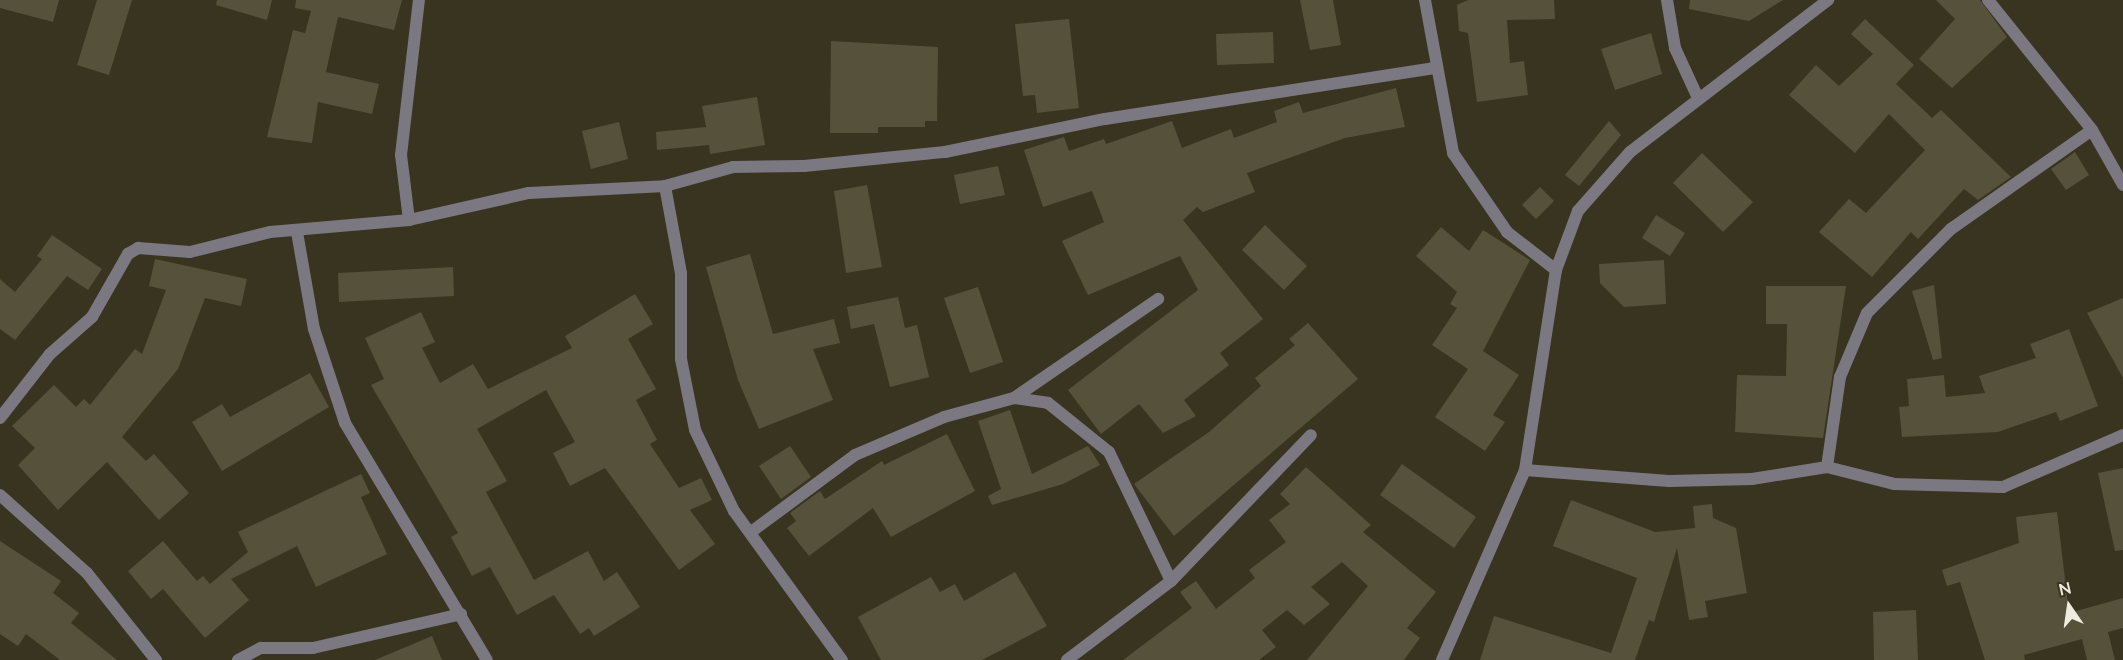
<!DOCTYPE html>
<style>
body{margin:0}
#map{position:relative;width:2123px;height:660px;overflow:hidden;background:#39341f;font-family:Lato,sans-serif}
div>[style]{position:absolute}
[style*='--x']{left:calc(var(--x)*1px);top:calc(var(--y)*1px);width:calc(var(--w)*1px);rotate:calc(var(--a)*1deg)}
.building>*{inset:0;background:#56513a}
.minor>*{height:12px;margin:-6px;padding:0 6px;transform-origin:6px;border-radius:6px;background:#7b7882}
span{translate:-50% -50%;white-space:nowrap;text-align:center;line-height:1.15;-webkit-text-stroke:5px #39341f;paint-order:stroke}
.north{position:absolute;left:2039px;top:576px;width:60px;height:60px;-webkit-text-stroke:4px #39341f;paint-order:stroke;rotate:347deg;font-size:16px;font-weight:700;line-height:24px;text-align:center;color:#efecdf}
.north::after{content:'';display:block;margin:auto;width:21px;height:27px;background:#efecdf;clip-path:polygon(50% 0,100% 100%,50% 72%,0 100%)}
</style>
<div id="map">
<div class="building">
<div style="clip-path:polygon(0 0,59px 0,53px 22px,0 8px)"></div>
<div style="clip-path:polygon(97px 0,132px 0,109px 75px,77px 65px)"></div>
<div style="clip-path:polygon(217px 0,272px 0,267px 20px,216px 5px)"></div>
<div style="clip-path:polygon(296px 0,402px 0,394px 30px,338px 17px,326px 72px,379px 84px,372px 114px,318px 102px,312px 143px,267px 137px,293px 30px,305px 33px,311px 11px,295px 8px)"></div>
<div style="clip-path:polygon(1300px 0,1333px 0,1341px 45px,1310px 50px)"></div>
<div style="clip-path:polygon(1468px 0,1554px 0,1555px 19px,1507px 20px,1510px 63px,1524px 61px,1528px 95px,1477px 102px,1468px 33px,1459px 31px,1457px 5px)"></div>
<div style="clip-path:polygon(1690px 0,1783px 0,1749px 21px,1689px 9px)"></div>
<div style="clip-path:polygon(1936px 0,1980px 0,2007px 37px,1952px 88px,1919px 59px,1955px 19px)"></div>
<div style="clip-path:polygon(1069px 19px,1079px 108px,1037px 113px,1035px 95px,1023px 96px,1015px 24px)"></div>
<div style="clip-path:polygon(1865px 19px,1914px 65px,1896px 84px,1932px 118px,1941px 110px,2011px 177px,1978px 200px,1964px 189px,1918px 239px,1911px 232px,1872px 277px,1819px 232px,1849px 199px,1866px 213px,1925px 150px,1889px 114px,1855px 153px,1789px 95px,1816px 65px,1839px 86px,1873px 54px,1851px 34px)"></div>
<div style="clip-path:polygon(1273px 32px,1274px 63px,1217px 65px,1216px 34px)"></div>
<div style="clip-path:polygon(1651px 33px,1662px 74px,1615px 90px,1601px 49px)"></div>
<div style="clip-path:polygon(831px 41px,938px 47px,937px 121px,925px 121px,925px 127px,878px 127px,878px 133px,830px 133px)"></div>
<div style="clip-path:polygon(1396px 88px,1405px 127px,1345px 138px,1247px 173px,1255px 192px,1203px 212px,1197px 207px,1183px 220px,1263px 319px,1220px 353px,1229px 365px,1184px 400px,1196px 416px,1163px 433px,1139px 404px,1101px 434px,1068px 390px,1198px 290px,1180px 256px,1088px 295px,1062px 241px,1104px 222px,1092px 191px,1043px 207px,1024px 150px,1064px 137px,1069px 151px,1104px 139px,1106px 144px,1172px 121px,1182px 148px,1231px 129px,1234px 138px,1277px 122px,1274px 111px,1299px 102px,1303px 113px)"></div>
<div style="clip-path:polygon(757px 97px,765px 145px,710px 154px,709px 145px,657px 150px,656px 132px,706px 127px,702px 106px)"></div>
<div style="clip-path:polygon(1609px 121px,1621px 135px,1579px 186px,1565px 175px)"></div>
<div style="clip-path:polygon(619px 122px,628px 159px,591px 169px,582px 131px)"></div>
<div style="clip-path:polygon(2075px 152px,2089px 175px,2066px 190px,2051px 169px)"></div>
<div style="clip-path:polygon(1702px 153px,1753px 202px,1723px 232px,1673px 183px)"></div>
<div style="clip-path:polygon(998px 166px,1005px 195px,960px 204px,954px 175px)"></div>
<div style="clip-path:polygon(867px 185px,882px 267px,846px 273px,834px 191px)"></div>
<div style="clip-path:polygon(1540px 187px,1554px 201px,1536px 219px,1522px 205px)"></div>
<div style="clip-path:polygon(1656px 215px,1685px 233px,1670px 256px,1642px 238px)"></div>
<div style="clip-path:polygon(1265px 225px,1307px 266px,1284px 290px,1242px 250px)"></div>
<div style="clip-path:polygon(1441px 227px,1469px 251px,1483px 230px,1530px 260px,1483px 351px,1519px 375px,1493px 415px,1505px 422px,1485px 451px,1435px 417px,1468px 369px,1432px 345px,1457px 308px,1450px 304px,1457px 292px,1416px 256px)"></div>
<div style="clip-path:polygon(52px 235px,102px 269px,88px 290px,67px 276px,15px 340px,0 329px,0 279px,15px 292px,42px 259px,37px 256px)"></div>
<div style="clip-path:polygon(750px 254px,773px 334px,834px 319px,840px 343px,813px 349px,833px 400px,759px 429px,738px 380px,706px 267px)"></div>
<div style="clip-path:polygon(155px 259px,247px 279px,241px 306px,205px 298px,178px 369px,122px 437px,146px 461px,154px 454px,189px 493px,159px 520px,107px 462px,58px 510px,18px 465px,35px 448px,12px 426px,54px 385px,76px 407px,84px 399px,90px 405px,135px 349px,142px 354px,166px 290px,149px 286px)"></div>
<div style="clip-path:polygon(1664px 260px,1666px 304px,1624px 307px,1600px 283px,1599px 264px)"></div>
<div style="clip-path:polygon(453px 267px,454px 296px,339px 302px,338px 273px)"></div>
<div style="clip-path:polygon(1934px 285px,1942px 358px,1933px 360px,1912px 291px)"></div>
<div style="clip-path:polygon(1766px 286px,1846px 286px,1823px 438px,1735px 432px,1737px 375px,1786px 376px,1787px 324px,1766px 324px)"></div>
<div style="clip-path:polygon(978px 287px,1003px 362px,970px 373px,944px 298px)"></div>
<div style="clip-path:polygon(635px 294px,653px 324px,628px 339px,656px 389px,636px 400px,657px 440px,650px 444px,679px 488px,701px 478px,712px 500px,690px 510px,715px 544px,679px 570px,605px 468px,570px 486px,553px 453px,575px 442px,546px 390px,477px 429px,507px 481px,486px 492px,534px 580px,588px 551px,604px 581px,617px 572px,640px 607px,594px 636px,589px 628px,580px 634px,554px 595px,517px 615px,490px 567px,472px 576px,451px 537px,458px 533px,371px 385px,384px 379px,365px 338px,421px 312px,435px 342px,422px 348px,440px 383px,473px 364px,488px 389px,572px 348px,565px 336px)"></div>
<div style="clip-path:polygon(898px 297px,905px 328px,917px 325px,929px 377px,890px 387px,874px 324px,851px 329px,847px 307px)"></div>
<div style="clip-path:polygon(2123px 298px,2123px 378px,2087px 313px)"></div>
<div style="clip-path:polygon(1308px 323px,1358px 379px,1174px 536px,1134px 484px,1209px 432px,1261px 386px,1255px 378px,1295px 345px,1289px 339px)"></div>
<div style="clip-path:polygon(2069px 329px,2098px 406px,2060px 421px,2056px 412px,1998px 432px,1902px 437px,1899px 407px,1909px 406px,1907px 379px,1944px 375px,1946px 397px,1985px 393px,1979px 376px,2036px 358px,2030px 344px)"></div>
<div style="clip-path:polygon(310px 373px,329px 407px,222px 471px,192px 422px,222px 404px,230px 417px)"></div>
<div style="clip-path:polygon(1010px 410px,1032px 474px,1088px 446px,1100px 465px,1063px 484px,992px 505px,988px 496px,1001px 489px,978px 421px)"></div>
<div style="clip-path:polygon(947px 434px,975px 491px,891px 537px,873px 508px,809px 556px,787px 528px,796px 521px,790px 513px,820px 491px,825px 499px,882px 461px,884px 465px)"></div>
<div style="clip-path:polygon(790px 446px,811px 477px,781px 499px,759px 466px)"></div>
<div style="clip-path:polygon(1402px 464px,1476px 517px,1454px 548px,1380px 495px)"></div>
<div style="clip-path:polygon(1306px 467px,1371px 525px,1363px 532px,1436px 592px,1407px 628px,1420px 638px,1404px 660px,1307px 660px,1368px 586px,1342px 562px,1311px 587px,1330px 604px,1304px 625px,1287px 610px,1262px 630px,1276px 647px,1259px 660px,1123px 660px,1192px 608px,1180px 592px,1196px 581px,1216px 609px,1255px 578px,1249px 570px,1286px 542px,1269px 520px,1290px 504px,1280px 494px)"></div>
<div style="clip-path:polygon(2123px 468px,2123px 550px,2115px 551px,2098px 473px)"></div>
<div style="clip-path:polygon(361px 474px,370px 493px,361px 497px,387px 554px,316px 587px,297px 546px,231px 579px,249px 600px,205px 638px,163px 589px,151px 599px,128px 571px,163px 541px,197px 581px,203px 576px,210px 584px,248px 552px,238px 532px)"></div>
<div style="clip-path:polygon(1571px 500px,1655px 532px,1695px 528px,1693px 506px,1712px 504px,1713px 518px,1736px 528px,1747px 593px,1705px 601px,1708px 617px,1689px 620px,1677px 548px,1654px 622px,1649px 620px,1635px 660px,1480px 660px,1494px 616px,1611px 653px,1637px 578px,1553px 546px)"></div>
<div style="clip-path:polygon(2057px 512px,2069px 613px,2123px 598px,2123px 628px,2108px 632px,2115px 660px,2087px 660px,2082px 639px,2024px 655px,2025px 660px,1985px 660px,1960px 582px,1947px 586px,1942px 570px,2019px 543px,2016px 517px)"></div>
<div style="clip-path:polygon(0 541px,61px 581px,53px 593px,79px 613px,71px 623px,117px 660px,60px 660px,26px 634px,18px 646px,0 634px)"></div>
<div style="clip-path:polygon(1015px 572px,1047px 626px,982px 660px,881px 660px,858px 617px,931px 577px,940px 592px,955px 584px,964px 601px)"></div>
<div style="clip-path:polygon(1916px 610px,1918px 660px,1874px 660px,1873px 612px)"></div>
<div style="clip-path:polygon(432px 636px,442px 660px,375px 660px)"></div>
</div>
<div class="minor">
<div style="--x:1425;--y:0;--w:156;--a:79.6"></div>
<div style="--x:1453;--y:153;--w:96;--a:55.6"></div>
<div style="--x:1507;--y:232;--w:62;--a:37.8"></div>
<div style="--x:1667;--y:0;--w:49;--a:80.5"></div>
<div style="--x:1675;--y:48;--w:55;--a:65.3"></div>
<div style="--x:1988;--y:0;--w:166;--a:51.3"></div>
<div style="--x:2092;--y:130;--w:63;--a:60.6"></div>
<div style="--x:665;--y:186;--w:88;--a:79.6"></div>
<div style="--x:681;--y:273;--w:86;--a:90"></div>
<div style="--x:681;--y:359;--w:72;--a:78.8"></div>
<div style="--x:695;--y:430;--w:90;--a:64.3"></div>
<div style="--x:734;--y:511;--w:184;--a:54.1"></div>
<div style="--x:409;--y:220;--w:65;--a:-97"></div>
<div style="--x:401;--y:155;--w:156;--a:-83.4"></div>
<div style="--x:297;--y:232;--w:98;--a:80.1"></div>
<div style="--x:314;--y:329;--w:99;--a:71.7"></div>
<div style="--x:345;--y:423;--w:276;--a:59.1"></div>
<div style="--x:1014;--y:398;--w:34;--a:8"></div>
<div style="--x:1048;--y:403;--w:78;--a:38.8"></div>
<div style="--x:1109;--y:452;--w:143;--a:64.3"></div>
<div style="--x:0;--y:418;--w:81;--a:-52"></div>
<div style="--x:50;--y:354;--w:56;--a:-41.4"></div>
<div style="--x:92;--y:317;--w:73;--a:-60.3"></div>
<div style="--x:128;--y:254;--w:12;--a:-31"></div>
<div style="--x:138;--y:248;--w:52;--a:4.4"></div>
<div style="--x:190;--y:252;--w:82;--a:-14"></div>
<div style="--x:270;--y:232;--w:140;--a:-4.9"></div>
<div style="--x:409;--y:220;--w:123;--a:-12.7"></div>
<div style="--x:529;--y:193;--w:136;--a:-2.9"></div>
<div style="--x:665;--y:186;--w:71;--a:-15.6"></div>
<div style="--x:733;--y:167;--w:71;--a:-0.8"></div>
<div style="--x:804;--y:166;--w:142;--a:-5.7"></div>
<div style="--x:945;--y:152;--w:163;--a:-11.7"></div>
<div style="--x:1105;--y:119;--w:332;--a:-8.8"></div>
<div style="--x:1827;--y:467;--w:91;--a:-81.8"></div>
<div style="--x:1840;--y:377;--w:69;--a:-67.1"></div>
<div style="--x:1867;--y:313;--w:119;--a:-45"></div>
<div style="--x:1951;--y:229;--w:172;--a:-35.1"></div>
<div style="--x:1525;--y:470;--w:144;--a:4.4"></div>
<div style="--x:1669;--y:481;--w:83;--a:-1.4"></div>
<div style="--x:1752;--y:479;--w:76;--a:-9.1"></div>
<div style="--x:1827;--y:467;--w:69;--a:14.2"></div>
<div style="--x:1894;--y:484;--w:109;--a:1.6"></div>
<div style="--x:2003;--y:487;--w:131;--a:-23.4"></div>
<div style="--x:0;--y:495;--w:117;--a:41.9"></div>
<div style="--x:87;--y:573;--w:111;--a:51.6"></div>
<div style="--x:751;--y:532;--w:129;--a:-36.5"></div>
<div style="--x:855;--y:455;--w:97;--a:-23.1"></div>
<div style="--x:944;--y:417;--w:73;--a:-15.2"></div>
<div style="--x:1014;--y:398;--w:175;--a:-34.5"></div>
<div style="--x:238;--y:660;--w:26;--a:-28"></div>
<div style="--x:261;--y:648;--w:52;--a:0"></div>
<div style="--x:313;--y:648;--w:152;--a:-12.9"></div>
<div style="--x:1067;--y:660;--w:131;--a:-37.2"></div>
<div style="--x:1171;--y:581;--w:202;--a:-46.2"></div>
<div style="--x:1442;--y:660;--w:207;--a:-66.4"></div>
<div style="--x:1525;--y:470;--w:202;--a:-81.2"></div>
<div style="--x:1556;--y:270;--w:63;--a:-69.6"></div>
<div style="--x:1578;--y:211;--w:79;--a:-48.6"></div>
<div style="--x:1630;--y:152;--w:250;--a:-37.5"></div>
</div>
<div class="north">N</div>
</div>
